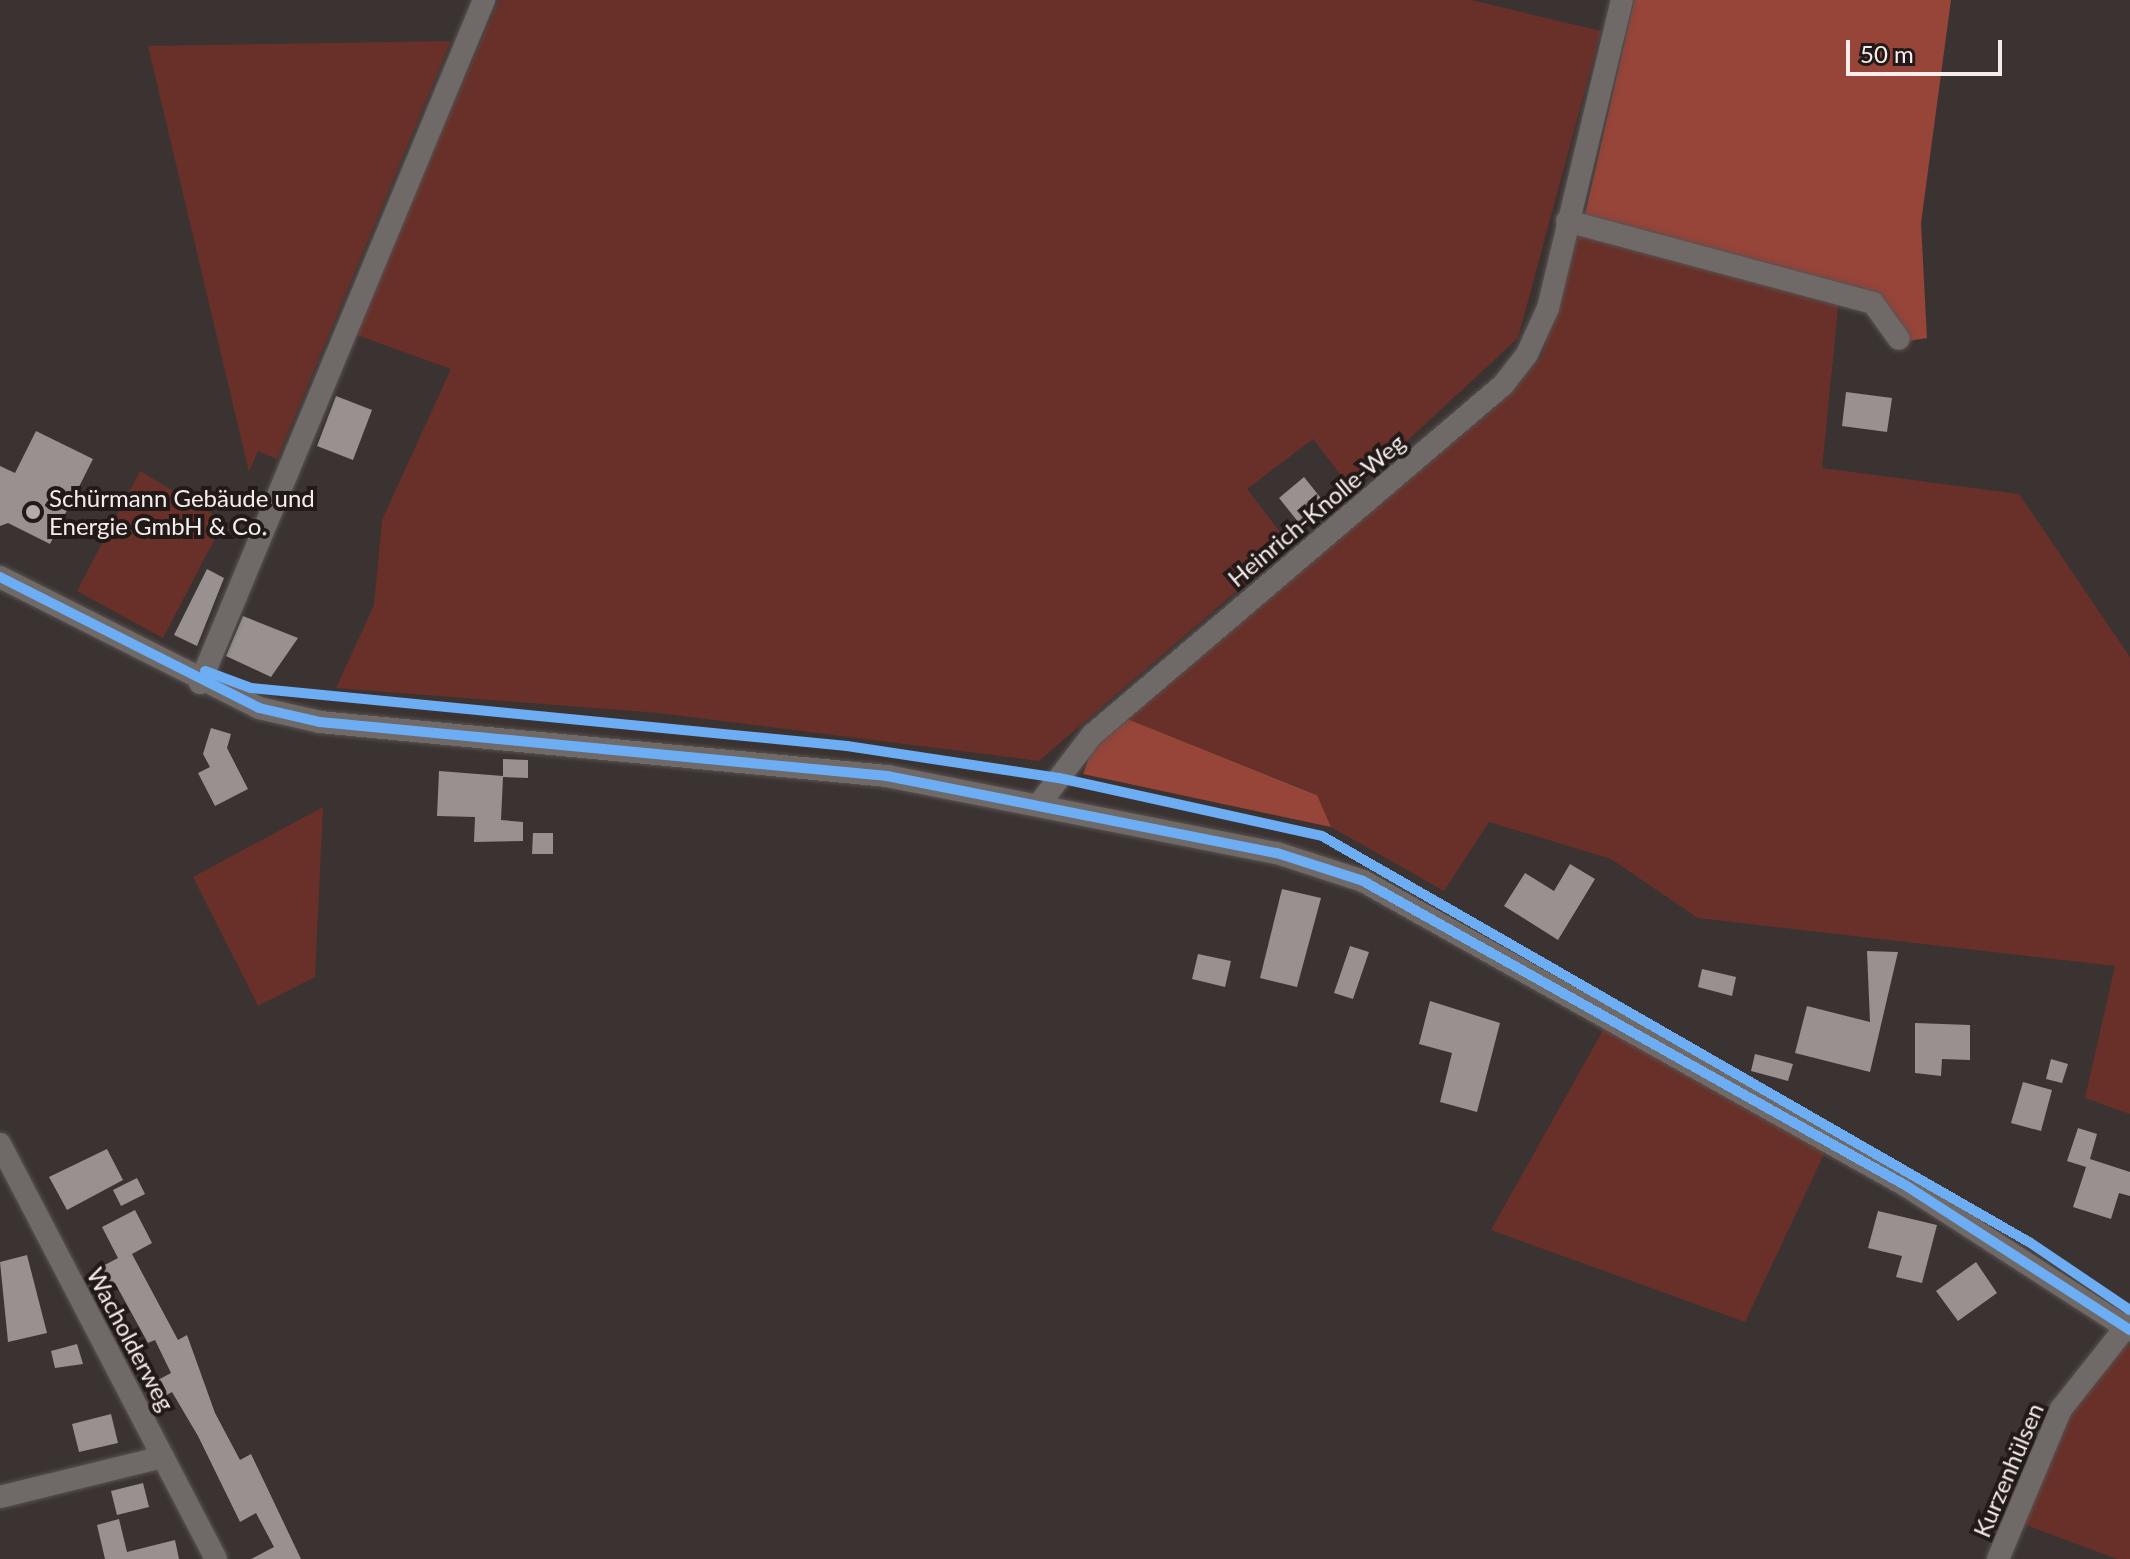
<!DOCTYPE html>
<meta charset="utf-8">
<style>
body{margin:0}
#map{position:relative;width:2130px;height:1559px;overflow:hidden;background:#3b3331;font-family:Lato,sans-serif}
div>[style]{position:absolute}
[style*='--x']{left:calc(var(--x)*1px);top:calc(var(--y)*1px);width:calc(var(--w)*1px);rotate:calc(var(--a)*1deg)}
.green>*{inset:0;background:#683028}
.forest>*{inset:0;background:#974439}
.building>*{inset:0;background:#98918f}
.roads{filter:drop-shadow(0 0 2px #585251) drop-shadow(0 0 2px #585251)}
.minor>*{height:22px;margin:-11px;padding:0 11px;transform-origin:11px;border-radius:11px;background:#6f6967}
.cycleway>*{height:10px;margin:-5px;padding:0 5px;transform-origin:5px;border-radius:5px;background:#6dadf4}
.dots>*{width:22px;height:22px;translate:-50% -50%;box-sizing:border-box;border:4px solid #211a19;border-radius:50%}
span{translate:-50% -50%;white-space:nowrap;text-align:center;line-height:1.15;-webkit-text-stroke:8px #211a19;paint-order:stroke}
.poi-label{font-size:24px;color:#f6eceb}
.left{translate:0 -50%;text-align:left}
.street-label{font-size:24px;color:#f6eceb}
.scale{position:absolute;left:1846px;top:40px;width:156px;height:36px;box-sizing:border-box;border:4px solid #f6eceb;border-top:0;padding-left:10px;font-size:24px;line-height:28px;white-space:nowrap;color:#f6eceb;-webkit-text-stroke:6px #211a19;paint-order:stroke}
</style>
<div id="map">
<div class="green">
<div style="clip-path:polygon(499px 0,1471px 0,1601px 31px,1518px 338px,1353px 491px,1313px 439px,1247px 489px,1290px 545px,1039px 761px,658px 713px,336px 688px,374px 605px,382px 520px,451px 369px,354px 334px)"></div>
<div style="clip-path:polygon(451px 41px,277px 459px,258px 451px,249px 472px,148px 46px)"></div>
<div style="clip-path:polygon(1578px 230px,1839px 300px,1822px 468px,2019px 494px,2130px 657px,2130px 1114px,2085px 1098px,2115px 966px,1698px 918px,1611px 859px,1489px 822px,1444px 891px,1331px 827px,1316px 794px,1125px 718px,1498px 405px,1542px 356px)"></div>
<div style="clip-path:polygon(140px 471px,224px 521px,163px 638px,77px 591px)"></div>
<div style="clip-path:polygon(323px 807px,315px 977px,258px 1006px,193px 877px)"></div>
<div style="clip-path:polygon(1606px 1025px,1826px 1150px,1745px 1322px,1491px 1230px)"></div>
<div style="clip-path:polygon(2124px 1340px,2130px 1346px,2130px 1559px,2117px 1559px,2023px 1524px,2072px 1412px)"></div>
</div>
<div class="forest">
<div style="clip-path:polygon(1634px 0,1951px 0,1921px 223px,1927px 338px,1908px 341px,1878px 301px,1584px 219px)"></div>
<div style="clip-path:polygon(1125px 718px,1317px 795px,1331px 827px,1083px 774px,1093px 747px)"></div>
</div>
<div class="building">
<div style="clip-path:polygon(1846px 392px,1892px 398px,1887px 432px,1842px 426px)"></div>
<div style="clip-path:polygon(336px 396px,372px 410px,353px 460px,317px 446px)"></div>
<div style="clip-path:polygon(36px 431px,93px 459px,50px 544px,8px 523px,0 526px,0 466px,15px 473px)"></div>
<div style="clip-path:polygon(1304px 477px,1324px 502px,1299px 523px,1279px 498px)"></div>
<div style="clip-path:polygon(207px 569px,224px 578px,197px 646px,174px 635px)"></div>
<div style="clip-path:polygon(243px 616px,298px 638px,271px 677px,226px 656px)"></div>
<div style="clip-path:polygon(211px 728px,231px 734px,227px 748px,248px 789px,215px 806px,198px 773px,210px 767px,203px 754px)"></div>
<div style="clip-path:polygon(503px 759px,528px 760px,528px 778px,503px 777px,501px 820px,523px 822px,523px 841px,474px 842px,475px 817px,437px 816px,439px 771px,503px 776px)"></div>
<div style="clip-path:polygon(533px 833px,553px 833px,553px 854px,532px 854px)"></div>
<div style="clip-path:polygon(1570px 864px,1595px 879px,1558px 940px,1504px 906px,1525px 873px,1554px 891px)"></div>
<div style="clip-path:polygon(1282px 889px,1321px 898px,1297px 987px,1260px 978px)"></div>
<div style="clip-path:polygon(1350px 946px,1369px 952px,1353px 999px,1334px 993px)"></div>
<div style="clip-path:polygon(1867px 951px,1898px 952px,1870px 1072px,1795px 1053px,1807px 1006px,1870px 1022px)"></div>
<div style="clip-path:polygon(1198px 954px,1231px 961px,1225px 987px,1192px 979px)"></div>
<div style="clip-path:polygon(1702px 969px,1736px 977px,1732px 996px,1698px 987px)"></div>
<div style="clip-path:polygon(1430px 1001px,1500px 1023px,1477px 1112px,1440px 1102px,1452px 1053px,1419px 1044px)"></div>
<div style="clip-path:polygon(1915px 1023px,1970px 1025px,1970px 1060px,1942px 1059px,1941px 1076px,1915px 1073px)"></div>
<div style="clip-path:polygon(1755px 1054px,1793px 1064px,1788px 1081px,1751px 1071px)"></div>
<div style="clip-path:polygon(2051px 1059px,2068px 1064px,2062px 1083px,2046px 1079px)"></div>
<div style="clip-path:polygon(2023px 1082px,2052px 1090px,2041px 1131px,2011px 1123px)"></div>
<div style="clip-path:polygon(2078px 1128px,2097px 1134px,2090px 1159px,2130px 1172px,2130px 1196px,2119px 1193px,2111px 1219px,2073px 1207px,2086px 1167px,2067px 1161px)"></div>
<div style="clip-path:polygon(107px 1149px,123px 1180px,67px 1210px,49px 1177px)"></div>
<div style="clip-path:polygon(137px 1178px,145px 1194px,121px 1206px,113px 1190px)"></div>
<div style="clip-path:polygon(135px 1210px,152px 1243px,132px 1254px,178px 1340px,187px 1335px,215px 1413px,240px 1460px,251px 1454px,301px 1559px,251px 1559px,274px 1547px,256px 1513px,240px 1522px,198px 1436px,172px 1392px,163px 1397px,156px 1381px,171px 1373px,155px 1340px,148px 1343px,115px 1283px,107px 1288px,97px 1269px,118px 1258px,102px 1227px)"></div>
<div style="clip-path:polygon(1878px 1211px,1937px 1225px,1922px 1283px,1896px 1277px,1902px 1256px,1868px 1248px)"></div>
<div style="clip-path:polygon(27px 1255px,47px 1333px,8px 1342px,0 1262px)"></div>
<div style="clip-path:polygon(1976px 1262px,1997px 1293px,1958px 1321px,1936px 1291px)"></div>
<div style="clip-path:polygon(77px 1344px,83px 1364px,55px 1368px,51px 1351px)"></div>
<div style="clip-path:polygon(111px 1414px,118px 1443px,79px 1452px,72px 1424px)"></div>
<div style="clip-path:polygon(143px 1483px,149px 1507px,117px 1515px,111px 1491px)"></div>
<div style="clip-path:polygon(119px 1519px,127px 1552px,175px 1540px,179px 1559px,105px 1559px,97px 1525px)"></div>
</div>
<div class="roads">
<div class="minor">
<div style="--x:1567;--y:221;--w:317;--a:15"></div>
<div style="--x:1873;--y:303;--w:44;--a:54.2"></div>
<div style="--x:0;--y:577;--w:290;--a:26.8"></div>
<div style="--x:259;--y:708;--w:63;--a:12.9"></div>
<div style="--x:320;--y:722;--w:570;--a:5.44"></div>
<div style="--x:887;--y:776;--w:398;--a:11.2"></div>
<div style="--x:1277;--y:853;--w:90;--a:18"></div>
<div style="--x:1363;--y:881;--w:621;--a:29.29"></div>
<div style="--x:1905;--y:1185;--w:268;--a:32.8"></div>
<div style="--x:200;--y:683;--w:740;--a:-67.42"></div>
<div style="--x:1040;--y:803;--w:86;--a:-52.6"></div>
<div style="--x:1092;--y:735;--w:540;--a:-40.42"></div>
<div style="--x:1503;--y:385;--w:39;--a:-52"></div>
<div style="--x:1527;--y:354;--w:51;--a:-65.5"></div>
<div style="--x:1548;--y:308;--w:317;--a:-76.5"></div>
<div style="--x:0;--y:1144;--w:468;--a:62.5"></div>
<div style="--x:0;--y:1497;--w:168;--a:-13.8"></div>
<div style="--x:1998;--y:1559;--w:163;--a:-67.2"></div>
<div style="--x:2061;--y:1409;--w:111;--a:-51.6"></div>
</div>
</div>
<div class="cycleway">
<div style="--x:0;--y:577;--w:290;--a:26.8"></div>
<div style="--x:259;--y:708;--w:63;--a:12.9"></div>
<div style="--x:320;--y:722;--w:570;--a:5.44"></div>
<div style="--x:887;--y:776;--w:398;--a:11.2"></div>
<div style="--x:1277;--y:853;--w:90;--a:18"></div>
<div style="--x:1363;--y:881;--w:621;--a:29.29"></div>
<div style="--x:1905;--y:1185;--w:268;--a:32.8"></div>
<div style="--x:205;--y:671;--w:49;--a:20.3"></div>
<div style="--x:251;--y:688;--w:599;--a:5.56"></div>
<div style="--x:847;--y:746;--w:214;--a:8.6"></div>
<div style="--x:1059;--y:778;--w:269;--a:12.4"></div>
<div style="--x:1322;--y:836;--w:815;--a:29.87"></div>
<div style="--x:2029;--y:1242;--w:122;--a:34"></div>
</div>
<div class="dots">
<div style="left:33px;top:512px;background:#b5abaa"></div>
</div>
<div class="poi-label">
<span class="left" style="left:49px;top:512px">Schürmann Gebäude und<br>Energie GmbH &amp; Co.</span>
</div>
<div class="street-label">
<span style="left:1316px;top:510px;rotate:-40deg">Heinrich-Knolle-Weg</span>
<span style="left:131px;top:1339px;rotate:62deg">Wacholderweg</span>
<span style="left:2008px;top:1470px;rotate:-67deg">Kurzenhülsen</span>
</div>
<div class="scale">50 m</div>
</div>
